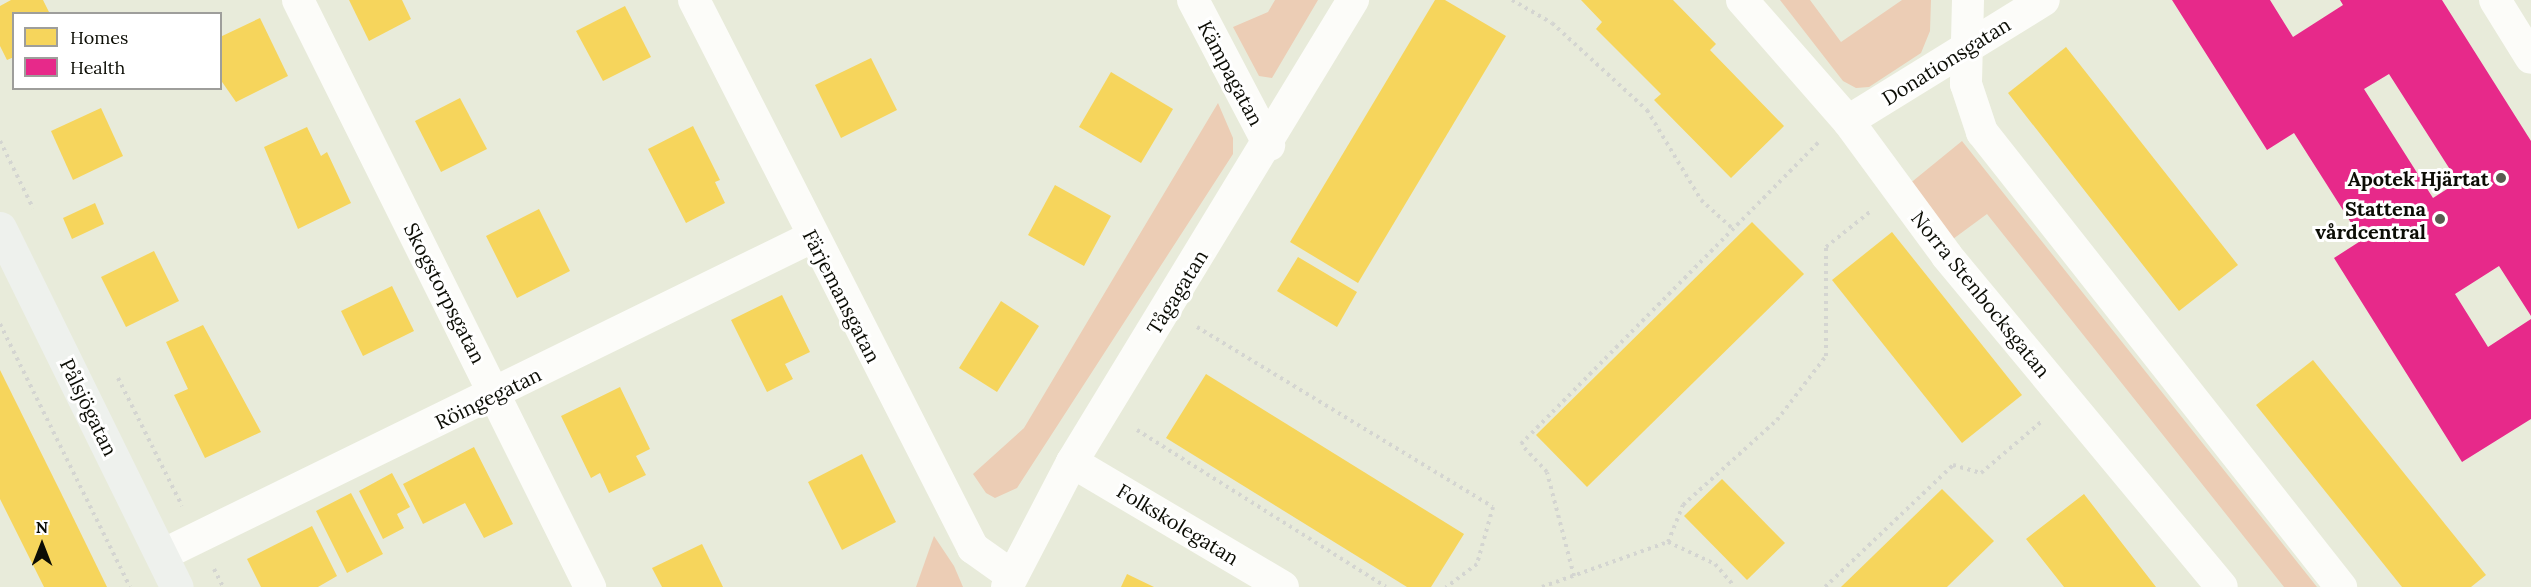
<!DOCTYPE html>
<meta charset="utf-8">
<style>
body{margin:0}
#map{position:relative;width:2531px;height:587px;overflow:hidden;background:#e8ebda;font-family:Lora,serif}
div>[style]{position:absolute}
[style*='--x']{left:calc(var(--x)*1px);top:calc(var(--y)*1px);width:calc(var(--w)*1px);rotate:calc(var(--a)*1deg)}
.green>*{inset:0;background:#eccdb5}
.homes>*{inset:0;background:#f6d55c}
.health>*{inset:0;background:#e7298a}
.path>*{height:4px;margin-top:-2px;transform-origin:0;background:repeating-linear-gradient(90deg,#d4d5d1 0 3px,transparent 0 7.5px)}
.street>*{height:32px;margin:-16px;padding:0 16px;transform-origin:16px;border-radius:16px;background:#fcfcf9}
.secondary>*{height:33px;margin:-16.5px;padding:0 16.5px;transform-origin:16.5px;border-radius:16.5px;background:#eef1ed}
.dots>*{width:16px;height:16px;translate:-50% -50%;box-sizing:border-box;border:3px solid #fff;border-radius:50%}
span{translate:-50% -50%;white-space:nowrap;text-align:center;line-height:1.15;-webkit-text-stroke:6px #fff;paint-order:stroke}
.street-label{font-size:20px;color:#0c0d05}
.poi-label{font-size:20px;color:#0c0d05;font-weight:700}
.right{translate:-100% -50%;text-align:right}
.legend{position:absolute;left:12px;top:12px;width:210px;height:78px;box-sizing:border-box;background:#fff;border:2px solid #9e9e9b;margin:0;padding:8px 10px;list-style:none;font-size:18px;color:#0c0d05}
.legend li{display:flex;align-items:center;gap:12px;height:30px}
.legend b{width:30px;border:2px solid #9e9e9b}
.north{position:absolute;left:12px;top:515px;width:60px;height:60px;-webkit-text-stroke:4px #fff;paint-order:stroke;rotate:0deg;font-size:16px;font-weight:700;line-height:24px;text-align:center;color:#0c0d05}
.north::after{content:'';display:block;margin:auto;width:21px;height:27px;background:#0c0d05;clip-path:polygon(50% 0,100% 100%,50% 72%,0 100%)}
</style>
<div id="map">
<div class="green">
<div style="clip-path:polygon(1275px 0,1318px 0,1272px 78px,1259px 76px,1233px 27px,1268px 12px)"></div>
<div style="clip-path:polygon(1780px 0,1810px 0,1841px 42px,1902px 0,1931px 0,1930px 31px,1921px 53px,1869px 87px,1856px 88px,1843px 81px)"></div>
<div style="clip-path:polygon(1218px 103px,1233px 138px,1233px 154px,1017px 488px,995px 498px,986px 493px,973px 474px,1024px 428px)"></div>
<div style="clip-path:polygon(1962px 141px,2317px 587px,2284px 587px,1987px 214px,1953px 239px,1908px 185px)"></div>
<div style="clip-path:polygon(934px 536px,954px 566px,963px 587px,916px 587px)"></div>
</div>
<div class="homes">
<div style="clip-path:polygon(11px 0,43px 0,50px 14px,14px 14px,14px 57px,7px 60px,0 46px,0 6px)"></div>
<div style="clip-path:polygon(349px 0,402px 0,411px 19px,369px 41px)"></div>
<div style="clip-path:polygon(1435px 0,1445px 0,1506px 36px,1358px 283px,1290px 242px)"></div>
<div style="clip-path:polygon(1581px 0,1673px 0,1716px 44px,1710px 50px,1784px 126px,1731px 178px,1654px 100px,1661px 94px,1596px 29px,1602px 22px)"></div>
<div style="clip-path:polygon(625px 6px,651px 57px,603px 81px,576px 31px)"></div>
<div style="clip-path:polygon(260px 18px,288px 76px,236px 102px,220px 79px,220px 37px)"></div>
<div style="clip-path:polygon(2066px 47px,2238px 265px,2179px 311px,2008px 93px)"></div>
<div style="clip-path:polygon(871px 58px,897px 110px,841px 138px,815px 85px)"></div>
<div style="clip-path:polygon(1111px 72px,1173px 109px,1141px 163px,1079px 127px)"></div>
<div style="clip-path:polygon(460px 98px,487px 149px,441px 172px,415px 121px)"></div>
<div style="clip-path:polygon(101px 108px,123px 156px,73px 180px,51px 131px)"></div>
<div style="clip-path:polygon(693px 126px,720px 180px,715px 182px,725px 203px,686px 223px,648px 149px)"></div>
<div style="clip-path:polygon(307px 127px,321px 156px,327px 152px,351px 203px,298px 229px,264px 147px)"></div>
<div style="clip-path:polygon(1055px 185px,1111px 216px,1084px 266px,1028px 235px)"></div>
<div style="clip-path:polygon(95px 203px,104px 224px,72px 239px,63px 218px)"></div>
<div style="clip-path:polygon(539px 209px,570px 271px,517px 298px,486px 236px)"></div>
<div style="clip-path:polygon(1752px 222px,1804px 274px,1587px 487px,1536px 435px)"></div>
<div style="clip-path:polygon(1892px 232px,2022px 395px,1962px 443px,1832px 280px)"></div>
<div style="clip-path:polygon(154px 251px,179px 301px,126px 327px,101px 277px)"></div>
<div style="clip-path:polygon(1298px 257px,1357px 292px,1337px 327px,1277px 291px)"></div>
<div style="clip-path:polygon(392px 286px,414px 331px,363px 356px,341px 311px)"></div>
<div style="clip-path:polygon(782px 295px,810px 352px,785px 364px,793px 379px,767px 392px,731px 320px)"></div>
<div style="clip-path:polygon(1001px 301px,1039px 326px,997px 392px,959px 368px)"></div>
<div style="clip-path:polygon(203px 325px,261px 432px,205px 458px,174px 395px,188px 389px,166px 342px)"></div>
<div style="clip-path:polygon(2313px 360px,2486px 575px,2471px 587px,2402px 587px,2256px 405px)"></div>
<div style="clip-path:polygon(0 370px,66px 503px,107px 587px,44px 587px,0 499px)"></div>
<div style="clip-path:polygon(1206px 374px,1464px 534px,1431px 587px,1407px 587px,1166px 438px)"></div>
<div style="clip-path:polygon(620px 387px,650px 449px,636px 456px,646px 475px,609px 493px,600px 473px,591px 478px,561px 416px)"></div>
<div style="clip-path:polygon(474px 447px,513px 524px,484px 538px,465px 503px,423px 524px,403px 484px)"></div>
<div style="clip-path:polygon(862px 454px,896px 522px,842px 550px,808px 482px)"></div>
<div style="clip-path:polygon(392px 473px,410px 507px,397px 514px,404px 528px,383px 539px,359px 491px)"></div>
<div style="clip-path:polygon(1722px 479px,1785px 543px,1747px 580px,1684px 516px)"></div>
<div style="clip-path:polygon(1942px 489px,1994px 541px,1947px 587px,1841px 587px)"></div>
<div style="clip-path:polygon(351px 493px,383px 554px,347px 573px,316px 511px)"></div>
<div style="clip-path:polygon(2084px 494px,2118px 538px,2156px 587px,2064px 587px,2026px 539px)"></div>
<div style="clip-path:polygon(312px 526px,337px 576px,318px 587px,261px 587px,247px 559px)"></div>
<div style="clip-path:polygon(702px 544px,723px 587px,662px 587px,652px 568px)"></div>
<div style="clip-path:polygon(1127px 574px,1154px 587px,1121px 587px)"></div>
</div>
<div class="health">
<div style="clip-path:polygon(evenodd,2172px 0,2270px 0,2293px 37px,2343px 5px,2340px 0,2442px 0,2531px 141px,2531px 316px,2499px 266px,2455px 294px,2488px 347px,2531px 319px,2531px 419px,2462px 462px,2334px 258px,2362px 240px,2294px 133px,2267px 150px,2172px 0,2389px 74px,2458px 182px,2433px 198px,2364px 89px,2389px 74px)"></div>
</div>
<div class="path">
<div style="--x:1512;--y:0;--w:46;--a:29.9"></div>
<div style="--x:1552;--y:23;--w:129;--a:42.5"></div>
<div style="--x:1647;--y:110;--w:105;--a:59"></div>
<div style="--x:1701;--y:200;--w:43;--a:42.2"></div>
<div style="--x:0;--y:141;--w:75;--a:63.8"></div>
<div style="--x:0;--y:324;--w:293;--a:63.7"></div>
<div style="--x:1197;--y:327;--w:346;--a:31.3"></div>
<div style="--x:1493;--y:507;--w:59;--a:105.7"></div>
<div style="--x:1477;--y:564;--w:39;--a:143"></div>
<div style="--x:118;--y:378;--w:143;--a:63.4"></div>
<div style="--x:1137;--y:430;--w:294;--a:32.2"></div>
<div style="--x:1668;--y:542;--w:52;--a:25.1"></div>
<div style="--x:1715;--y:564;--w:30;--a:49"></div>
<div style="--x:214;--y:569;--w:20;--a:63"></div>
<div style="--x:1574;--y:576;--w:107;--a:-104.6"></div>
<div style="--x:1547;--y:472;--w:38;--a:-133"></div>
<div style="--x:1521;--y:444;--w:426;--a:-45.4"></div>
<div style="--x:1542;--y:587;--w:134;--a:-19.7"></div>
<div style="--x:1668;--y:542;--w:40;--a:-68"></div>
<div style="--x:1683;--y:505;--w:127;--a:-42.1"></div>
<div style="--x:1777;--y:420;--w:81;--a:-52.6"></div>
<div style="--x:1826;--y:356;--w:109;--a:-90"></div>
<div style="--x:1826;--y:247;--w:58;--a:-38.7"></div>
<div style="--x:1825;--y:587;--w:177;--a:-43.6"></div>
<div style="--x:1953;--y:465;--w:29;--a:16"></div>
<div style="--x:1981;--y:473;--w:79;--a:-40.4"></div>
</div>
<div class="street">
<div style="--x:298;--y:0;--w:656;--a:63.55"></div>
<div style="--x:694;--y:0;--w:615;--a:63.02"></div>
<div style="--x:973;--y:548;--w:47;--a:35.4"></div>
<div style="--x:1193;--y:0;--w:164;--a:62.3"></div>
<div style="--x:1742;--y:0;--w:161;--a:48.8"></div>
<div style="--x:1848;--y:121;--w:167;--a:53.7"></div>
<div style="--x:1947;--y:256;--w:430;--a:50.3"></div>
<div style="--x:1968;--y:0;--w:84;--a:91.4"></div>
<div style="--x:1966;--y:84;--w:51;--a:71.6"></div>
<div style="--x:1982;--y:132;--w:580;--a:51.73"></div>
<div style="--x:2495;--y:0;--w:68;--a:58.2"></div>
<div style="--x:1848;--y:121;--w:230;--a:-31.7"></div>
<div style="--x:1072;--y:462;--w:245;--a:30.6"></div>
<div style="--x:162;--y:555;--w:724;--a:-26.07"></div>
<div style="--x:1007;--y:587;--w:141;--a:-62.5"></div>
<div style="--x:1072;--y:462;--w:541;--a:-58.69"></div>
</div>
<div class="secondary">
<div style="--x:0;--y:228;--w:400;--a:63.8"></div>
</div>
<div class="dots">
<div style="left:2501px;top:178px;background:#595b50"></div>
<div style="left:2440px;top:219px;background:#595b50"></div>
</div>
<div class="street-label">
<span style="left:1946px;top:61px;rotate:-32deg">Donationsgatan</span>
<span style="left:1231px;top:73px;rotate:62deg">Kämpagatan</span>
<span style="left:1177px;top:292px;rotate:-58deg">Tågagatan</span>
<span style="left:445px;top:293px;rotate:63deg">Skogstorpsgatan</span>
<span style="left:1981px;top:294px;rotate:51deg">Norra Stenbocksgatan</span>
<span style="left:842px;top:296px;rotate:63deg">Färjemansgatan</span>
<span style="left:488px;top:398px;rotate:-26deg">Röingegatan</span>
<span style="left:89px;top:407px;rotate:64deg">Pålsjögatan</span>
<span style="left:1178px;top:524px;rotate:31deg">Folkskolegatan</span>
</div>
<div class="poi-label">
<span class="right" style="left:2489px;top:178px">Apotek Hjärtat</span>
<span class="right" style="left:2426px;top:220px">Stattena<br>vårdcentral</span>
</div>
<ul class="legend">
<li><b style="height:16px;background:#f6d55c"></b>Homes</li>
<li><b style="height:16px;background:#e7298a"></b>Health</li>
</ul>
<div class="north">N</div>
</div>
